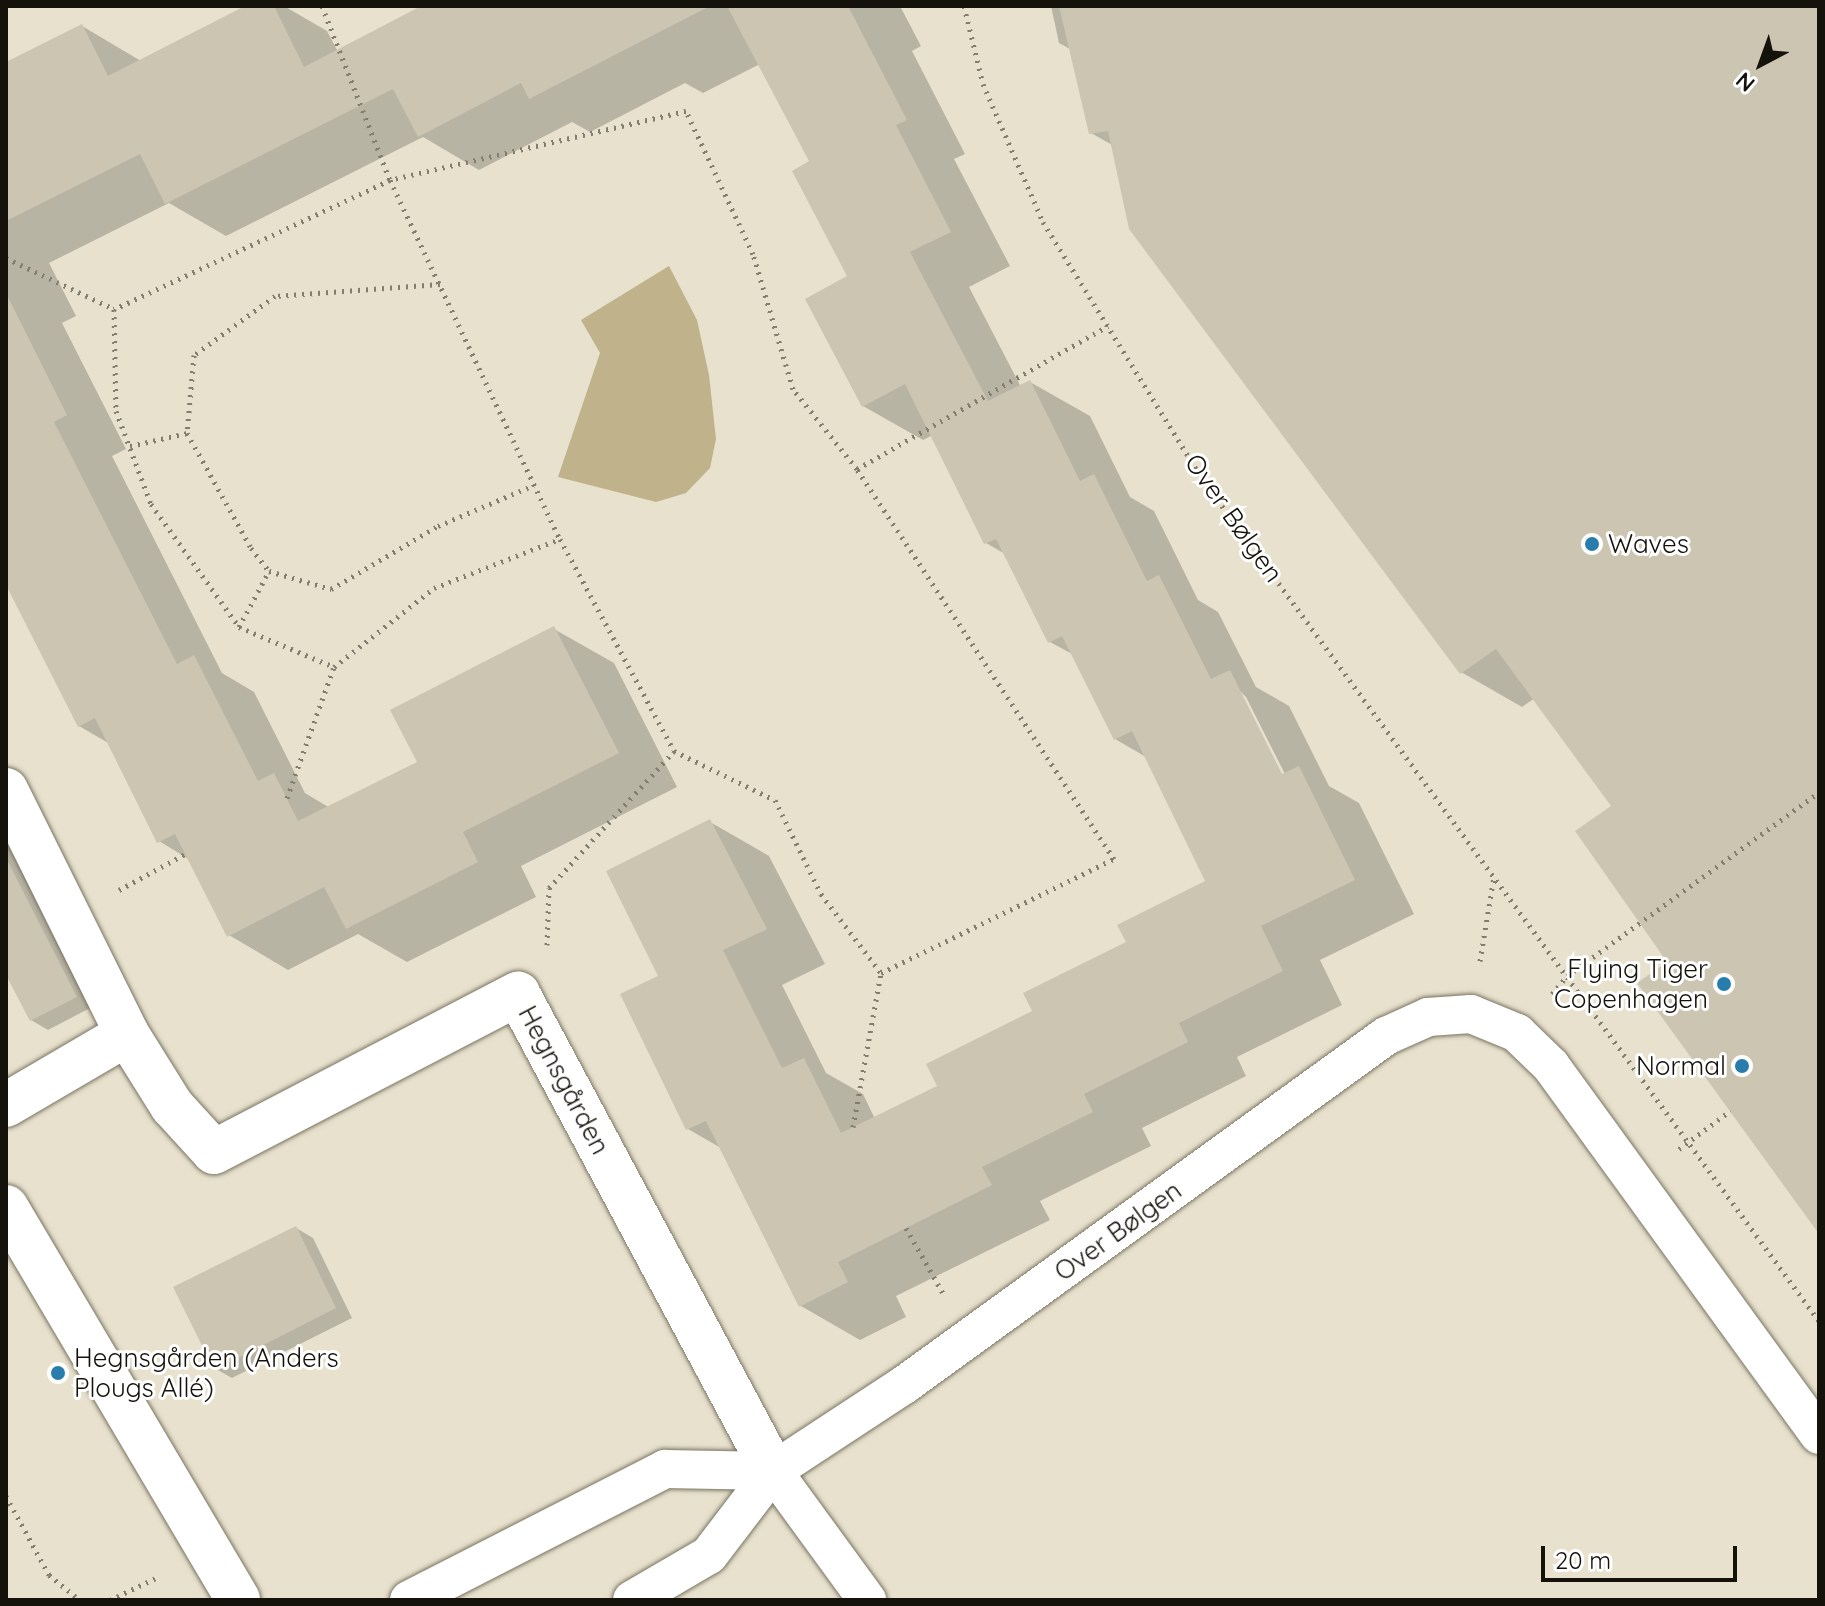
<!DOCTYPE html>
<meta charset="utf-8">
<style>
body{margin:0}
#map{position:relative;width:1825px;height:1606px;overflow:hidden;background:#e7e1cd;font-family:Quicksand,sans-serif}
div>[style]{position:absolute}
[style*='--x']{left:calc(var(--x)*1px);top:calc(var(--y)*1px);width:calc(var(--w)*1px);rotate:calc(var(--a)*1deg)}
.green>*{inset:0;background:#c0b28a}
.shadow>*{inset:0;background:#0003}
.building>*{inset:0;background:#cbc5b2}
.path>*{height:5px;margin-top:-2.5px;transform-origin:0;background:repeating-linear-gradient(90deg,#817d6f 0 2px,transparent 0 8px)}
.roads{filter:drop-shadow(0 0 2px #7a7462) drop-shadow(0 0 2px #7a7462)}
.service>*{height:38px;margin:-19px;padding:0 19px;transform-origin:19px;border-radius:19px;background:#fff}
.minor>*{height:44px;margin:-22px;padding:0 22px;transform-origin:22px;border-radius:22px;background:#fff}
.tertiary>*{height:44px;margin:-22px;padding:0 22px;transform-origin:22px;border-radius:22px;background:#fff}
.dots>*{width:22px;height:22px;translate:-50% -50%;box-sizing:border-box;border:4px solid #fff;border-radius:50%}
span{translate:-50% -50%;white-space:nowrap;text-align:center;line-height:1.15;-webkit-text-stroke:6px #fff;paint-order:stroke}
.street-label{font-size:26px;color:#14120b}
.poi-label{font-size:26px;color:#14120b}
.left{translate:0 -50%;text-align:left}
.right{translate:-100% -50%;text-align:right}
.frame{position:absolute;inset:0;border:8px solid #14120b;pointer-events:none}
.north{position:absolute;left:1721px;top:24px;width:80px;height:80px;-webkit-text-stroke:6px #fff;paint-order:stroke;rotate:221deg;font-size:22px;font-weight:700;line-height:32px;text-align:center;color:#14120b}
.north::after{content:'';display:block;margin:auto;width:28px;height:36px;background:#14120b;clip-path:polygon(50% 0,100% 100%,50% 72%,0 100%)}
.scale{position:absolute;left:1541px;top:1546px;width:196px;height:36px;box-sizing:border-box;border:4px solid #14120b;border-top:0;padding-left:10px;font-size:24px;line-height:28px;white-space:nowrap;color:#14120b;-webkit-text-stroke:6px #fff;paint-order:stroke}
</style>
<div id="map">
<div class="green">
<div style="clip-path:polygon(669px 266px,697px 320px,709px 375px,716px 439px,710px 468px,686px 493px,656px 502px,558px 477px,600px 353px,581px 320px)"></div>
</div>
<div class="shadow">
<div style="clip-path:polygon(evenodd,250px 6px,284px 6px,327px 31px,338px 52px,426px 6px,900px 6px,921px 46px,912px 51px,965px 154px,954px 159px,1010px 266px,969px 287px,1021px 387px,1030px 382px,1090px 416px,1130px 497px,1154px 511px,1198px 600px,1218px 612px,1256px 687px,1289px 706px,1329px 786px,1359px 803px,1414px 914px,1320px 960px,1342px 1005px,1237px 1057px,1246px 1076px,1142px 1128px,1151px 1146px,1040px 1201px,1050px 1220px,896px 1296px,906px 1317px,860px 1340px,801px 1306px,721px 1148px,688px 1129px,661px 977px,710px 822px,769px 856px,825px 964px,782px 985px,826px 1073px,863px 1094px,875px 1119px,940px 1087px,1208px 882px,1146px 757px,1115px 739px,1074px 655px,1050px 642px,1007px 555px,986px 543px,933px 435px,923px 440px,863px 406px,850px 277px,811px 162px,760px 64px,703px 93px,685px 83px,590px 132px,572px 122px,479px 170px,423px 137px,226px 236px,169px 203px,49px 263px,76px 316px,62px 323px,126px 449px,112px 456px,222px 673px,254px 692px,305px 793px,330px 808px,420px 763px,554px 629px,614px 663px,677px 787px,521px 866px,536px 897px,407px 962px,358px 934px,288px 970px,229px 935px,190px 860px,159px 841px,110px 744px,79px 726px,6px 581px,6px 65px,82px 26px,141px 61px,250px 6px,1239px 690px,1246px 697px,1289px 782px,1285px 784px,1239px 690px)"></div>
<div style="clip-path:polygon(1051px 6px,1819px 6px,1819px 1231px,1670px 962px,1614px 806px,1535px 698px,1522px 707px,1461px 672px,1114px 146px,1091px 133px,1072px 50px,1059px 43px)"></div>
<div style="clip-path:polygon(6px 841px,92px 1007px,48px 1030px,31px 1020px,6px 971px)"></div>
<div style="clip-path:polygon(296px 1228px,313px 1238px,352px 1318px,232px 1378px,216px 1369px)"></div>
</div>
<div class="building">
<div style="clip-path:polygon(245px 6px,274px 6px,304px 67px,421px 6px,710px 6px,529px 99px,521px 83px,418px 137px,393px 89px,165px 204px,140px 154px,6px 221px,6px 62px,82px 24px,108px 76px)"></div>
<div style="clip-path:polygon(727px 6px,848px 6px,907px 120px,896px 125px,951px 232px,910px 252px,988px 401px,1030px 380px,1080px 481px,1094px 474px,1147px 581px,1159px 575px,1211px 679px,1230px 670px,1282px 774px,1299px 766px,1355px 880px,1261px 926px,1283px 971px,1179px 1023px,1188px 1042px,1084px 1094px,1093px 1112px,982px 1167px,992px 1185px,838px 1262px,848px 1282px,799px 1307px,706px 1121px,686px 1130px,620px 994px,658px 976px,606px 871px,710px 819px,767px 929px,723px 950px,782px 1068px,804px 1058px,841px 1133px,937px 1086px,926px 1064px,1032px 1011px,1023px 993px,1126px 942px,1117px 925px,1205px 881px,1132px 731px,1114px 740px,1062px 636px,1048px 643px,996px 539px,984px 544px,905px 384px,862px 407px,805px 299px,847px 276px,792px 171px,809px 161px)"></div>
<div style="clip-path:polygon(1059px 6px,1819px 6px,1819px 1234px,1637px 983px,1667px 962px,1575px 831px,1611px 806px,1496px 649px,1460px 674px,1129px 229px,1108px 131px,1089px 134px)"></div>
<div style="clip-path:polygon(6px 293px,67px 415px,54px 422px,177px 664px,194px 655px,258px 781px,274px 773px,298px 821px,417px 762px,390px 710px,554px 626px,619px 753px,463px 832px,478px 862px,346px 929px,324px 887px,227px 937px,175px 834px,157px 843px,95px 718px,78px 727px,6px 585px)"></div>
<div style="clip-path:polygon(6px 858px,77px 997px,30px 1021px,6px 975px)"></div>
<div style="clip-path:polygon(296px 1226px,336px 1308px,214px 1370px,173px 1287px)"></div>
</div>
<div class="path">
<div style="--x:322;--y:6;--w:187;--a:68.7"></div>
<div style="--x:390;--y:180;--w:397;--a:64.7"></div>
<div style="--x:964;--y:6;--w:80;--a:76.3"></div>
<div style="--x:983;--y:84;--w:150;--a:66.5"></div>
<div style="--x:1043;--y:222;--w:304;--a:58.2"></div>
<div style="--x:1203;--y:480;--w:1042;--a:53.78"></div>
<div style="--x:6;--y:258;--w:119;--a:25.3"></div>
<div style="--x:440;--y:284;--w:165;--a:175.8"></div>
<div style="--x:275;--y:296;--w:100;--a:143.9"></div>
<div style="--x:194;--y:355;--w:78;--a:95.1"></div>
<div style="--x:187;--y:433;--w:132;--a:60.9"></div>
<div style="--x:251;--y:548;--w:29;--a:52"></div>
<div style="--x:269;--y:571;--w:65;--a:16.2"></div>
<div style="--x:331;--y:589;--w:124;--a:-30.5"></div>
<div style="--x:438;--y:526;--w:104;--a:-23.1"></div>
<div style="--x:130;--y:446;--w:58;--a:-12.8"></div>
<div style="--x:857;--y:469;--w:102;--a:-128.7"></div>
<div style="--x:793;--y:389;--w:141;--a:-106.5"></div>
<div style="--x:753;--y:254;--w:158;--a:-115.1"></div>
<div style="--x:686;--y:111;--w:304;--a:166.9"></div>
<div style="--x:390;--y:180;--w:305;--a:154.9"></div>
<div style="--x:114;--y:309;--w:102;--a:88.9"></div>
<div style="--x:116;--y:411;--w:99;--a:69.4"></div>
<div style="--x:151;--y:504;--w:151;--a:54.4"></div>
<div style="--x:239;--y:627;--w:103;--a:22.8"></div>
<div style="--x:334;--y:667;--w:127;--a:-38.3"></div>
<div style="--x:434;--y:588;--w:135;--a:-21.3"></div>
<div style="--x:560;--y:539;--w:241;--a:61.7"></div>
<div style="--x:674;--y:751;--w:112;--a:25.9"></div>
<div style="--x:775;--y:800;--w:105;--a:63.9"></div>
<div style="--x:821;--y:894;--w:99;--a:52.8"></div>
<div style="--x:881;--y:973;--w:259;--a:-26.1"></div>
<div style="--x:1114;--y:859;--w:467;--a:-123.4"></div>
<div style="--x:857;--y:469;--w:289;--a:-29.7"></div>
<div style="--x:239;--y:627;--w:64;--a:-61.8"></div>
<div style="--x:287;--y:798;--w:139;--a:-70.3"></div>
<div style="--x:119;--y:890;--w:75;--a:-28.6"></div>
<div style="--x:547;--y:945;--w:57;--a:-88"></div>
<div style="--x:549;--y:888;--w:185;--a:-47.6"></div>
<div style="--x:1480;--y:961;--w:86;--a:-80.6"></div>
<div style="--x:1552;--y:994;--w:23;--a:-50"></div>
<div style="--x:1567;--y:976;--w:312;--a:-36.1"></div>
<div style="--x:853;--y:1127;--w:157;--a:-79.7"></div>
<div style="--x:1679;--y:1149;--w:64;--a:-36.7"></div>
<div style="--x:906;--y:1228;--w:75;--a:60.4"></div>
<div style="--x:6;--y:1496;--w:90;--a:61.4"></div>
<div style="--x:49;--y:1575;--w:40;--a:39"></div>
<div style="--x:110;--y:1600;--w:55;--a:-25.6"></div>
</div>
<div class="roads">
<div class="service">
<div style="--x:773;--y:1471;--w:160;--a:53.9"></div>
<div style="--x:409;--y:1600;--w:288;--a:-27.1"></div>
<div style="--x:665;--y:1469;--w:108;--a:1.1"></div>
<div style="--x:632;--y:1600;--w:89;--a:-30.3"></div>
<div style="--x:709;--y:1555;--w:106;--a:-52.7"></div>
<div style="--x:773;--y:1471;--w:157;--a:-33.3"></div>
<div style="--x:904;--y:1385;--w:595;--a:-35.91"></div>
<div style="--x:1386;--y:1036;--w:46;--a:-24.3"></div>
<div style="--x:1428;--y:1017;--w:43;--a:-4"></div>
<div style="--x:1471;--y:1014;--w:50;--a:22.4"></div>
<div style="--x:1517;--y:1033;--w:47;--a:44.1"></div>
<div style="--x:1551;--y:1066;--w:456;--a:54"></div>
</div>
<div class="minor">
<div style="--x:6;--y:790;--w:272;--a:63.6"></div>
<div style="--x:127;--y:1034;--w:140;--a:149.6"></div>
<div style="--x:127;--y:1034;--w:85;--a:58"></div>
<div style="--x:172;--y:1106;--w:62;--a:47.6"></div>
<div style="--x:214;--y:1152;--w:343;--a:-27.5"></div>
<div style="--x:518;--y:994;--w:541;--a:61.87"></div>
</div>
<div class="tertiary">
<div style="--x:6;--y:1207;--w:456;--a:59.4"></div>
</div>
</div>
<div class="dots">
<div style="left:1592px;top:544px;background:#297dad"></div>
<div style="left:1724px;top:984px;background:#297dad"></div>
<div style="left:1742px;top:1066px;background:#297dad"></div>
<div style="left:58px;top:1373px;background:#297dad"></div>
</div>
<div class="street-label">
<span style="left:1234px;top:518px;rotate:55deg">Over Bølgen</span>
<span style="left:564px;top:1080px;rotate:62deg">Hegnsgården</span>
<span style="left:1118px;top:1231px;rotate:-36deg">Over Bølgen</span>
</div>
<div class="poi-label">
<span class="left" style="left:1608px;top:544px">Waves</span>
<span class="right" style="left:1708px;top:984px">Flying Tiger<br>Copenhagen</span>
<span class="right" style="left:1726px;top:1066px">Normal</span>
<span class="left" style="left:74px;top:1373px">Hegnsgården (Anders<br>Plougs Allé)</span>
</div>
<div class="frame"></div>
<div class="north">N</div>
<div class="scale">20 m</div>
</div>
